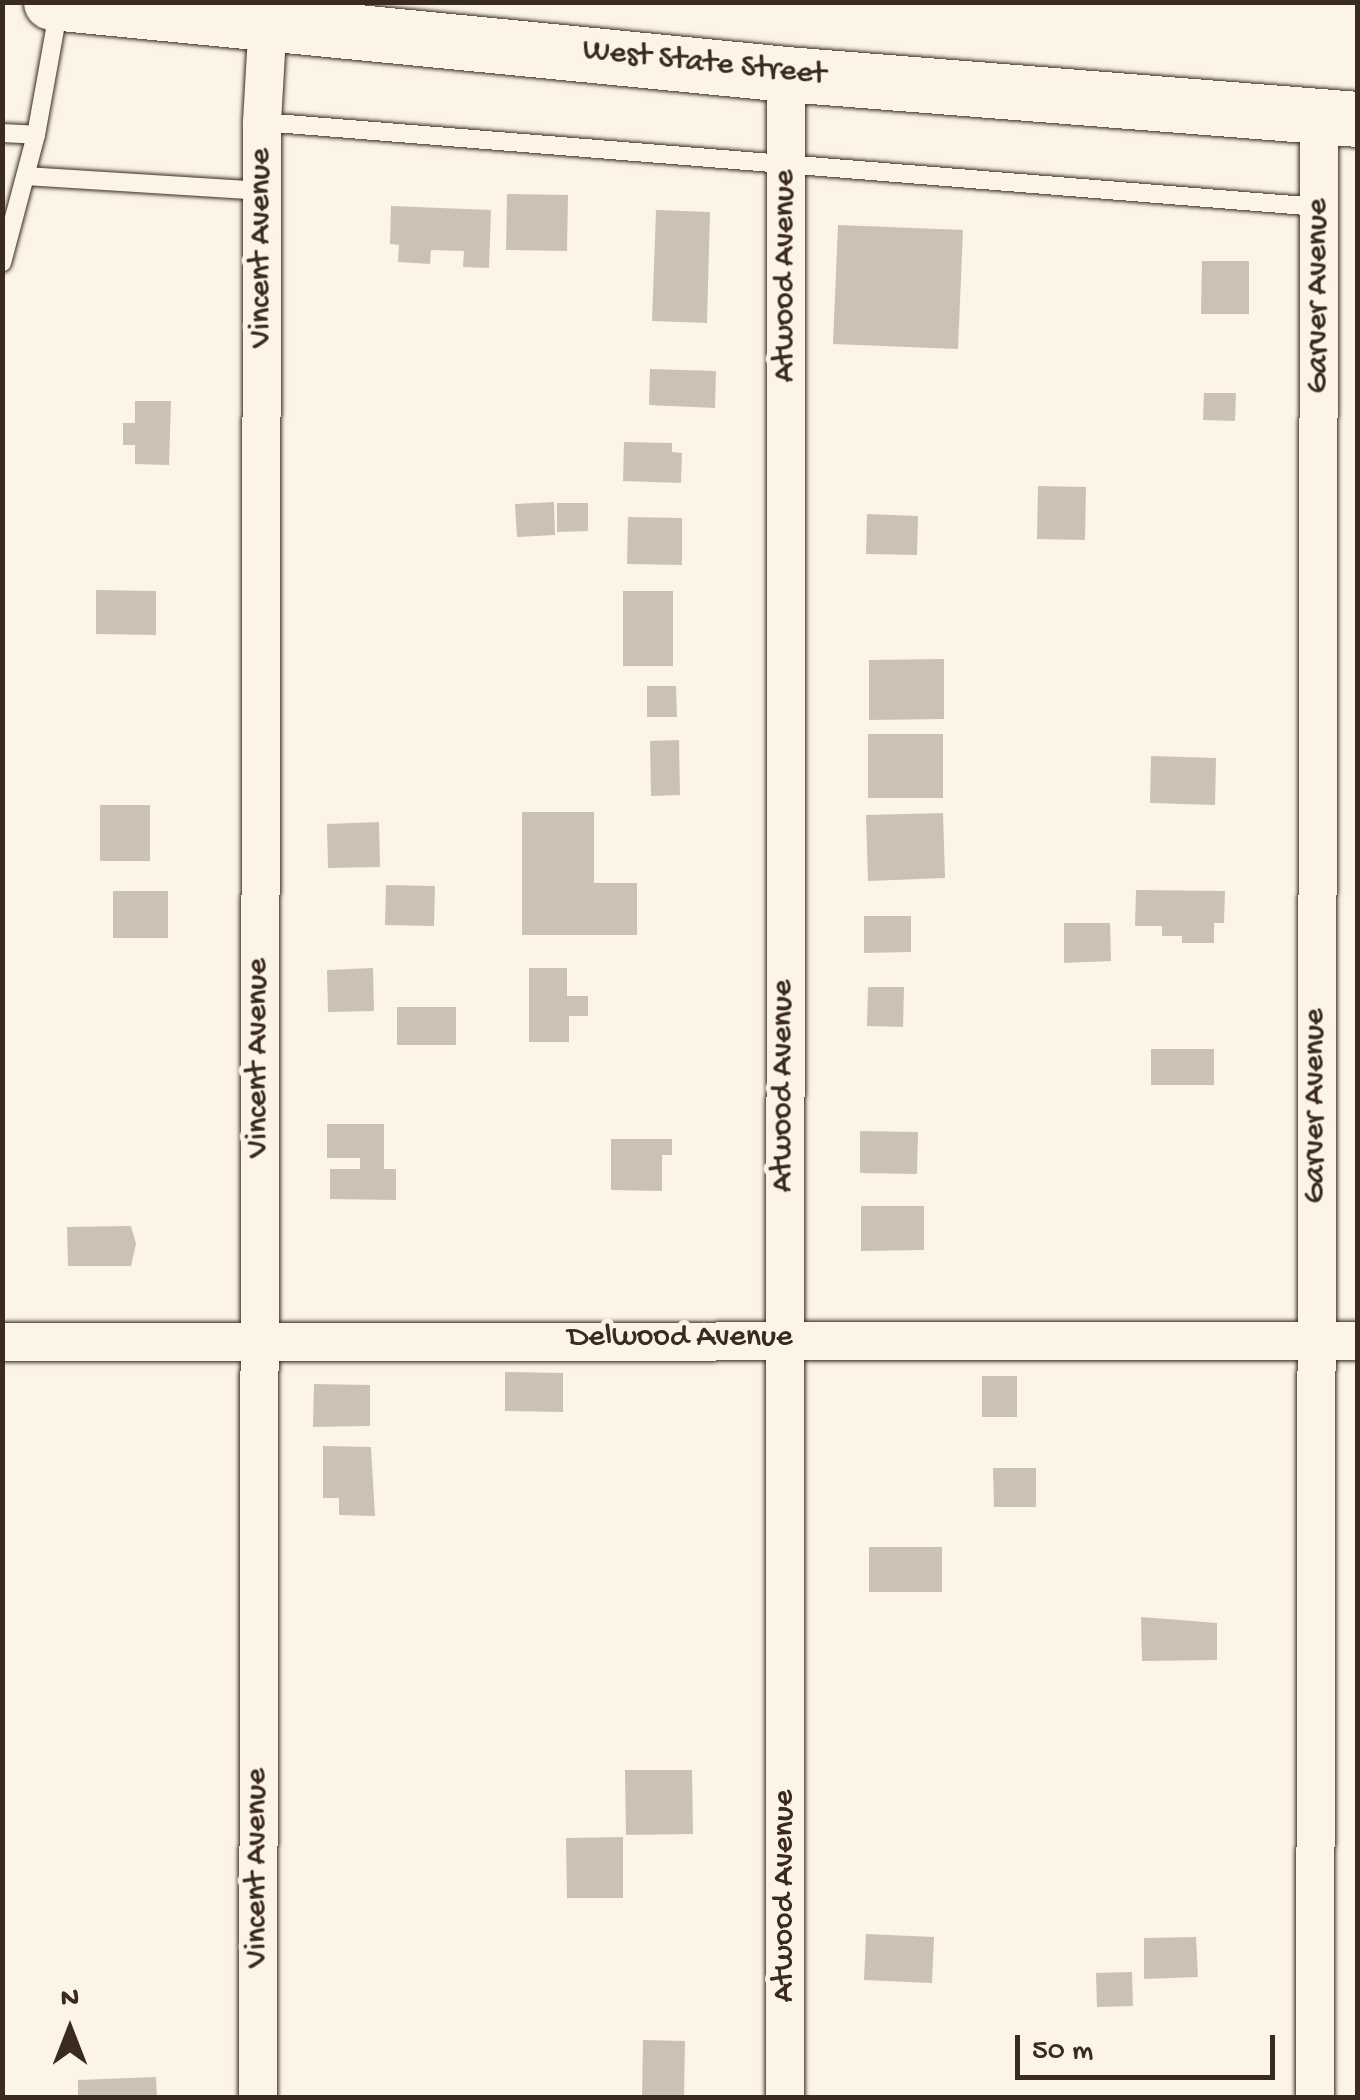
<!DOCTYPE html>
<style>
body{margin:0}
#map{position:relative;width:1360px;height:2100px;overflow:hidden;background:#fcf5e5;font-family:"Gochi Hand",sans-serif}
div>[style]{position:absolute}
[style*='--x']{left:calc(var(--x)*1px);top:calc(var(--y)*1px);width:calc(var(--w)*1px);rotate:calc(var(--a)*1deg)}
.building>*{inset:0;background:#ccc2b3}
.roads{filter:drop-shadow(0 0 2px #3b2a1e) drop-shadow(0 0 2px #3b2a1e)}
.service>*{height:18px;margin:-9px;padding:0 9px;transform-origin:9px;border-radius:9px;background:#fcf5e5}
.minor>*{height:38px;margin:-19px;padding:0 19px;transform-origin:19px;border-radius:19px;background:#fcf5e5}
.primary>*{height:55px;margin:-27.5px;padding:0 27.5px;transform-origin:27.5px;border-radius:27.5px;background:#fcf5e5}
span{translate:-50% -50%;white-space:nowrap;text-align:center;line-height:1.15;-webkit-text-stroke:10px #fcf5e5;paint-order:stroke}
.street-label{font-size:32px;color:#3b2a1e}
.frame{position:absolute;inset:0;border:5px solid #3b2a1e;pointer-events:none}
.north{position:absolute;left:20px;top:1980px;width:100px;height:100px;-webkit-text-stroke:8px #fcf5e5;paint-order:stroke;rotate:0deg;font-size:28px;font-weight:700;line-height:40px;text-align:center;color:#3b2a1e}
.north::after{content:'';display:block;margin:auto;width:35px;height:45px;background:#3b2a1e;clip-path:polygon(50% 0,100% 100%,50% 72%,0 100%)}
.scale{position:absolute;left:1015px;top:2035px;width:260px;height:45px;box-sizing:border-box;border:5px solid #3b2a1e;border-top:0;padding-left:12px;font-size:30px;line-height:35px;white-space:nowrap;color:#3b2a1e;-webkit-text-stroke:8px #fcf5e5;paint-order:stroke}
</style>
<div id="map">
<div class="building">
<div style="clip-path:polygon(507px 194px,568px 195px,567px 251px,506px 250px)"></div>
<div style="clip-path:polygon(391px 206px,491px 210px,489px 268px,463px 267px,464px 251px,431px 250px,430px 264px,398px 262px,399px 245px,390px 244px)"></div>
<div style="clip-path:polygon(656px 210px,710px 212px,707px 323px,652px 321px)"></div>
<div style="clip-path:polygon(838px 225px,963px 230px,958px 349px,833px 344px)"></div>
<div style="clip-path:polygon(1202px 261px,1249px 261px,1249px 314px,1201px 314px)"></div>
<div style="clip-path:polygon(650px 369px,716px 371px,715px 408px,649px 405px)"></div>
<div style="clip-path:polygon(1204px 393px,1236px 393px,1235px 421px,1203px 420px)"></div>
<div style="clip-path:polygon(135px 401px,171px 401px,169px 465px,135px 464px,135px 445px,123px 445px,123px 423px,135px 423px)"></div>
<div style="clip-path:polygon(624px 442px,672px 443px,672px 452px,682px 453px,681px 483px,623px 481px)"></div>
<div style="clip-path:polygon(1038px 486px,1086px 487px,1085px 540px,1037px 539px)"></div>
<div style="clip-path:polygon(554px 502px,555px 535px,517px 537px,515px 504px)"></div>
<div style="clip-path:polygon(557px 503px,588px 503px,588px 531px,557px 532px)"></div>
<div style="clip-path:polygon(867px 514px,918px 516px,917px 555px,866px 554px)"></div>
<div style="clip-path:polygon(628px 517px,682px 518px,682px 565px,627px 564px)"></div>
<div style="clip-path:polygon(96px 590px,156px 591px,156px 635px,96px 634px)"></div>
<div style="clip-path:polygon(623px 591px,673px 591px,673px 666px,623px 666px)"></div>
<div style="clip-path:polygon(944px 659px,944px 719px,869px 720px,869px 660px)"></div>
<div style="clip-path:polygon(647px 686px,676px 686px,677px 717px,647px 717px)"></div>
<div style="clip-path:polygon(868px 734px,943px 734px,943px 798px,868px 798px)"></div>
<div style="clip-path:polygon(679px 740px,680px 795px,651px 796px,650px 741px)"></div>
<div style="clip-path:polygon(1151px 756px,1216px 758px,1215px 805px,1150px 803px)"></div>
<div style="clip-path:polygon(100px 805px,150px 805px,150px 861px,100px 861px)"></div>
<div style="clip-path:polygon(522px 812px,594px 812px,594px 883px,637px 883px,637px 935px,522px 935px)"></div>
<div style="clip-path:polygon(943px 813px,945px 878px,868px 881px,866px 815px)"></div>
<div style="clip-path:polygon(379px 822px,380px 867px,328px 868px,327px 824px)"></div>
<div style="clip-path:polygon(386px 885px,435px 886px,434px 926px,385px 925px)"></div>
<div style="clip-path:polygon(1136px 890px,1225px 891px,1224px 923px,1214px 923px,1214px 943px,1182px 943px,1182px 936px,1162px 936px,1162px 926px,1135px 926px)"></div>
<div style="clip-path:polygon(113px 891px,168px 891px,168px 938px,113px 938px)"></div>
<div style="clip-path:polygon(864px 916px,911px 916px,911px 952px,864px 953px)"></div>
<div style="clip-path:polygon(1064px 923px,1110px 923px,1111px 961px,1064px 963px)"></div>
<div style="clip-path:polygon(373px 968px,374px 1011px,328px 1012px,327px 970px)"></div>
<div style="clip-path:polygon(529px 968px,567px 968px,567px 996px,588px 996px,588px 1016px,569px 1016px,569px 1042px,529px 1042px)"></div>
<div style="clip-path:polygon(868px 987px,904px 987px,903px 1027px,867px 1026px)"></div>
<div style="clip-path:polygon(397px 1007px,456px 1007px,456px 1045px,397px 1045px)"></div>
<div style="clip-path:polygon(1151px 1049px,1214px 1049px,1214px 1085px,1151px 1085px)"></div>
<div style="clip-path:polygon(327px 1124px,384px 1124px,384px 1169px,396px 1169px,396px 1200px,330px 1199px,330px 1169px,360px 1169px,360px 1158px,327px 1158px)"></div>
<div style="clip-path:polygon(860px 1131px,918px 1132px,917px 1174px,860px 1173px)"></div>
<div style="clip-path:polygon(611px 1139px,672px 1139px,672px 1155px,662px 1155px,662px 1191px,611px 1190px)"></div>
<div style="clip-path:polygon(861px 1206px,924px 1206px,924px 1250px,861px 1251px)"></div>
<div style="clip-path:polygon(131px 1226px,136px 1244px,131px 1266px,68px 1266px,67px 1227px)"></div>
<div style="clip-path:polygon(505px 1372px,563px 1373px,563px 1412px,505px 1411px)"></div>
<div style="clip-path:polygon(982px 1376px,1017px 1376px,1017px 1417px,982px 1417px)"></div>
<div style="clip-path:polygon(314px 1384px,370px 1385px,370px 1426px,313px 1427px)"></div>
<div style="clip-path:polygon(323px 1446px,371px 1447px,375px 1516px,339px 1515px,339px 1498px,323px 1498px)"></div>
<div style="clip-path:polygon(993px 1468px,1036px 1468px,1036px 1507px,994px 1507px)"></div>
<div style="clip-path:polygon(869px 1547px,942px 1547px,942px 1592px,869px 1592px)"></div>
<div style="clip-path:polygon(1141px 1617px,1217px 1623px,1217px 1660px,1142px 1661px)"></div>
<div style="clip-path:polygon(625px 1770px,692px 1770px,693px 1834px,626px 1835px)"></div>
<div style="clip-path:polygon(623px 1837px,623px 1898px,567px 1898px,566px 1838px)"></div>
<div style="clip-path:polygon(866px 1934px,934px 1937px,932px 1983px,864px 1980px)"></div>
<div style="clip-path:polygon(1196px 1937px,1198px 1977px,1144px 1979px,1144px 1938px)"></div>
<div style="clip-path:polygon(1132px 1972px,1133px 2006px,1097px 2007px,1096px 1973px)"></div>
<div style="clip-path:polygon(643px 2040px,685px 2041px,684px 2098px,642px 2098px)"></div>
<div style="clip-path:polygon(156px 2077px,157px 2098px,78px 2098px,78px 2080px)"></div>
</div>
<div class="roads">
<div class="service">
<div style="--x:262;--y:122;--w:1060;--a:4.6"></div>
<div style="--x:2;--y:133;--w:34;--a:3"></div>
<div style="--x:36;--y:135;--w:132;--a:104.9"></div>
<div style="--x:36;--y:135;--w:130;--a:-79.8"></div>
<div style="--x:26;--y:176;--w:237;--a:3.6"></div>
</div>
<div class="minor">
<div style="--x:2;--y:1342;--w:1356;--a:-0.04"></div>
<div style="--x:258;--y:2098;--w:1976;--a:-89.88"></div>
<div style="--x:262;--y:122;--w:103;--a:-86.7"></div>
<div style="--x:785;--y:2098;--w:2024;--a:-89.97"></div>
<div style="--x:1315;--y:2098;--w:1983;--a:-89.88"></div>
</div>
<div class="primary">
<div style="--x:51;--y:2;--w:739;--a:5.59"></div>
<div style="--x:786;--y:74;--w:574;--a:4.5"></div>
</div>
</div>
<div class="street-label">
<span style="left:704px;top:64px;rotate:6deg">West State Street</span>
<span style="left:262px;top:248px;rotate:-90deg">Vincent Avenue</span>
<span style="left:786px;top:276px;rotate:-90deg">Atwood Avenue</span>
<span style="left:1319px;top:296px;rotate:-90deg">Garver Avenue</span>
<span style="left:259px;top:1058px;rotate:-90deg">Vincent Avenue</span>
<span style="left:784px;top:1086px;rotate:-90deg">Atwood Avenue</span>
<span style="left:1316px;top:1106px;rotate:-90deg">Garver Avenue</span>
<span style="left:680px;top:1338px">Delwood Avenue</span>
<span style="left:258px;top:1868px;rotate:-90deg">Vincent Avenue</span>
<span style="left:785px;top:1896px;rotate:-90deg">Atwood Avenue</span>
</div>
<div class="frame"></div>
<div class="north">N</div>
<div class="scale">50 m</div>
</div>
